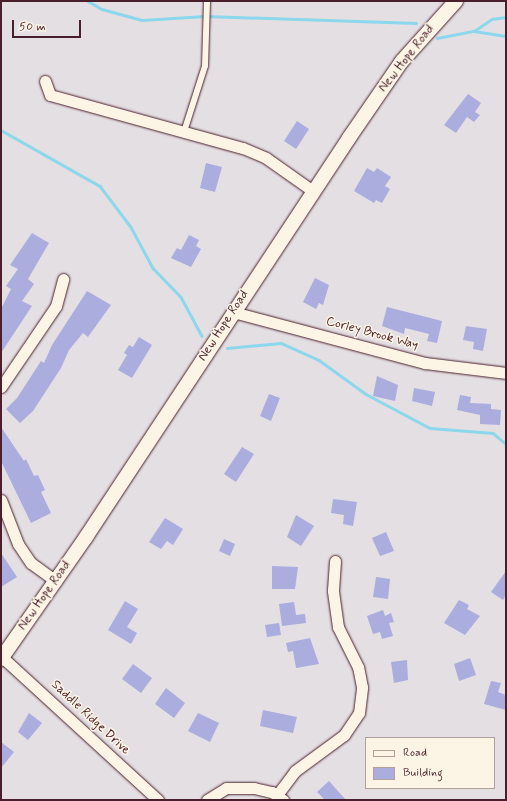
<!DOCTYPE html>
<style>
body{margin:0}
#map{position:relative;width:507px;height:801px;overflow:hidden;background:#e4dfe3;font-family:Mynerve,sans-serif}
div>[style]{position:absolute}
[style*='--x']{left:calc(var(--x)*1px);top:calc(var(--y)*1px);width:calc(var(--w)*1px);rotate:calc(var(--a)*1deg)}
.stream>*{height:2.5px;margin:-1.25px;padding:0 1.25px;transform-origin:1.25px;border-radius:1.25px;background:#8bd7ec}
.building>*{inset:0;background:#abadde}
.roads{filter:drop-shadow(0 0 1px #4a1f2b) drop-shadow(0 0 1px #4a1f2b)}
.service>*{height:5.5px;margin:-2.75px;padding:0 2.75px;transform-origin:2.75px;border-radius:2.75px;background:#fcf5e5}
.minor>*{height:11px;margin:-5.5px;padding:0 5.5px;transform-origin:5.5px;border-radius:5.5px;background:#fcf5e5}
.tertiary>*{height:14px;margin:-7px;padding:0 7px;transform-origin:7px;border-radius:7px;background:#fcf5e5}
span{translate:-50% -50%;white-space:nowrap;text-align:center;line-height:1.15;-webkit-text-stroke:3px #fcf5e5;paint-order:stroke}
.street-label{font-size:13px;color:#4a1f2b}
.frame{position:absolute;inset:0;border:2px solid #4a1f2b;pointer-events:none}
.legend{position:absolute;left:365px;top:737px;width:130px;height:52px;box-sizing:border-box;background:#fcf5e5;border:1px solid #b59f9b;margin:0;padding:5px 7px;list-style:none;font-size:12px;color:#4a1f2b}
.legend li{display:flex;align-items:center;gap:8px;height:20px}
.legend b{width:20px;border:1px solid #b59f9b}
.scale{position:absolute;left:12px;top:20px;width:69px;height:18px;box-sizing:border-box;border:2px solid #4a1f2b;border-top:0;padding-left:5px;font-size:12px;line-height:14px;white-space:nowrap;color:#4a1f2b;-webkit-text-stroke:3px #fcf5e5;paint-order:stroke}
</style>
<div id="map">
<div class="stream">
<div style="--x:88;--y:1;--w:16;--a:30"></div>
<div style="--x:102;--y:9;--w:41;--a:15.4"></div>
<div style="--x:142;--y:20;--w:63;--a:-3.6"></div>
<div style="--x:205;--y:16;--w:211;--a:1.9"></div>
<div style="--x:474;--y:31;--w:22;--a:-34"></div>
<div style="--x:492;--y:19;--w:14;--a:-8"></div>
<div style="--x:437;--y:38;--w:38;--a:-11"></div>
<div style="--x:474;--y:31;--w:32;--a:9"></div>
<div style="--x:1;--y:130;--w:114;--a:29.5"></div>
<div style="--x:100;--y:186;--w:51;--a:52.9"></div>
<div style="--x:131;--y:227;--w:47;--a:61.8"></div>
<div style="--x:153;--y:268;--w:40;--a:46"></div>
<div style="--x:181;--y:297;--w:44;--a:61.7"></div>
<div style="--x:227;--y:348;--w:54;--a:-5.3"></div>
<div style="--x:281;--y:343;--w:42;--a:24.1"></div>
<div style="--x:319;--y:360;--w:58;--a:35.9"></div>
<div style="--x:366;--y:394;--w:72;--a:28"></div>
<div style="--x:430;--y:428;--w:63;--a:4.5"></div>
<div style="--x:493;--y:433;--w:17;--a:40"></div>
</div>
<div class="building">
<div style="clip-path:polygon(468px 94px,481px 103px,475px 112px,480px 115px,474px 122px,467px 117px,456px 133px,444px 125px)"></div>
<div style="clip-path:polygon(297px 121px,309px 129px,296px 149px,284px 141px)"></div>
<div style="clip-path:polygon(206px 163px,222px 167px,215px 192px,200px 188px)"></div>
<div style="clip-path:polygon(367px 168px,374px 172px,377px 168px,391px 177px,385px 186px,390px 189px,382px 203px,376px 200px,374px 203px,354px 191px)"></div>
<div style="clip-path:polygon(32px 233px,49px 243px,28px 279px,34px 284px,22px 301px,32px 306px,1px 353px,1px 309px,11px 289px,6px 286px,18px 269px,10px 265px)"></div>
<div style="clip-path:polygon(189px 235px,199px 240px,196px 246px,201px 249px,191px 267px,171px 258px,177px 248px,181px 250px)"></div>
<div style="clip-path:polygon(315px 278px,329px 285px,323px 305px,319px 303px,316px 309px,303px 302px)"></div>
<div style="clip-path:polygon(87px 291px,111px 305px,88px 337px,83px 333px,69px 350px,61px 368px,33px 411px,20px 423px,6px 409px,17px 398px,41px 361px,44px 363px,52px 345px)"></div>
<div style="clip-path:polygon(387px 307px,442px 321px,437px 343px,427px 341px,429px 334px,405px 328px,404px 334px,382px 326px)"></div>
<div style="clip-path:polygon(466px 326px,487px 329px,483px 351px,473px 349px,474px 342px,463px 340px)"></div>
<div style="clip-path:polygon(139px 337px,152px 345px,132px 378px,118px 370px,127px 355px,124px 353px,129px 345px,133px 347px)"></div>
<div style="clip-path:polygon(377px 376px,398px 385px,395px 401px,373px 396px)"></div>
<div style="clip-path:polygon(414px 388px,435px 392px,432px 406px,412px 401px)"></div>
<div style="clip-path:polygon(269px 394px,280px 398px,271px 421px,260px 416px)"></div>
<div style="clip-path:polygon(460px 395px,471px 397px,470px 403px,491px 404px,491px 409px,501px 410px,500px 425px,480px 424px,480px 415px,457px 410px)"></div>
<div style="clip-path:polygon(1px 427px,24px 461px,26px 459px,34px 476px,38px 475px,45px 490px,41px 492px,51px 513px,31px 523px,1px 461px)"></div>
<div style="clip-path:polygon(242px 447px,254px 454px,236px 482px,224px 474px)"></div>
<div style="clip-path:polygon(333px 499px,357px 502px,353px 526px,343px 524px,344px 515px,331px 513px)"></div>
<div style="clip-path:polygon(296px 515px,314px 526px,301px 546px,287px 537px)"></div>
<div style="clip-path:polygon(165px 518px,183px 529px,173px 545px,167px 541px,161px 549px,149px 542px)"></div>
<div style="clip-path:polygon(386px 532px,394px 551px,380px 556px,372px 538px)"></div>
<div style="clip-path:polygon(224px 539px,235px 544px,230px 556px,219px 551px)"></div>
<div style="clip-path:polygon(1px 553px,17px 577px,1px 587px)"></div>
<div style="clip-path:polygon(272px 566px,298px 567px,295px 589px,272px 589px)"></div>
<div style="clip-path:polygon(506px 571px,506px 595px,503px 600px,491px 592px)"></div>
<div style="clip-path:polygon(376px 577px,390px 579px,388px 599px,373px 597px)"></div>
<div style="clip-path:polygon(459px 600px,469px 605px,467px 609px,480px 616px,465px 635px,444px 623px)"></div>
<div style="clip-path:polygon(125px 601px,138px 609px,127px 627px,137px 633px,131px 644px,108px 630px)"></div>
<div style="clip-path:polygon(294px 602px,296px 615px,305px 614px,306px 623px,282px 626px,279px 604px)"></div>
<div style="clip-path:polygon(383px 610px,385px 616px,391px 613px,394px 622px,389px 623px,393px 636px,382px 639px,380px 632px,373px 634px,367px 616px)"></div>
<div style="clip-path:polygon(279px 623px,281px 635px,267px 637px,265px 625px)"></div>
<div style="clip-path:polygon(310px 638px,319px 664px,296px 668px,293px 651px,288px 652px,286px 643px)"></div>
<div style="clip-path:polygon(470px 658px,476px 675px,459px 681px,454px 664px)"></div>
<div style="clip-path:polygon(407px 660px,408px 680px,394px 683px,391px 662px)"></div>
<div style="clip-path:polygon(133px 664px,152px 678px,141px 693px,122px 679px)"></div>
<div style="clip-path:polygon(491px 681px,501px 683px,498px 692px,506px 695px,506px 710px,484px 704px)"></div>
<div style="clip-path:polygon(166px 688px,185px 703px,174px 718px,155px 704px)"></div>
<div style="clip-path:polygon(263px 710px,297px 717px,293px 733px,260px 726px)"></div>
<div style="clip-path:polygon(29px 713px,42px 723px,28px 740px,18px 732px)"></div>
<div style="clip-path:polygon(198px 713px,219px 723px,210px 742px,188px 731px)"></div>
<div style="clip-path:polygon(1px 742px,14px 752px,1px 768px)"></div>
<div style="clip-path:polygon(329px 781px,346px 800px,325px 800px,317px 792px)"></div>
</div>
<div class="roads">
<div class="service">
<div style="--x:184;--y:132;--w:69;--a:-72.3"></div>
<div style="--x:205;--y:66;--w:65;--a:-88.2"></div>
</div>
<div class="minor">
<div style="--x:45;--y:81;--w:15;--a:70"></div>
<div style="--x:50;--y:95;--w:200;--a:15.4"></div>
<div style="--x:243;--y:148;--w:25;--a:23"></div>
<div style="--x:266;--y:158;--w:57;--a:35.1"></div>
<div style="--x:233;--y:312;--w:199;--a:14.9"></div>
<div style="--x:425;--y:363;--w:82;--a:7"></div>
<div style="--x:1;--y:387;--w:98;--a:-55.8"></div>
<div style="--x:56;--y:306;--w:28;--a:-75"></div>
<div style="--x:1;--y:500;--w:47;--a:68.9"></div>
<div style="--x:18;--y:544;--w:23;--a:56"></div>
<div style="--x:31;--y:563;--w:31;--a:36"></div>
<div style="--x:2;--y:657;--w:212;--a:42.5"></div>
<div style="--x:277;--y:795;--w:30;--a:-53"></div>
<div style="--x:295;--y:771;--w:61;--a:-36.3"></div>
<div style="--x:344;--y:735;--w:27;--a:-56"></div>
<div style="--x:359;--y:713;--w:26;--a:-83"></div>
<div style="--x:362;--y:687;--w:20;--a:-101"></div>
<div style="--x:358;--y:667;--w:45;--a:-116.6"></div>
<div style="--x:338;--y:627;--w:37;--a:-98"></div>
<div style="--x:333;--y:590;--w:29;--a:-86"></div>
<div style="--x:207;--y:800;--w:22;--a:-32"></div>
<div style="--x:226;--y:788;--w:28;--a:0"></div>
<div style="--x:254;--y:788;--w:18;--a:13"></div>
<div style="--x:272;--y:792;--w:14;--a:36"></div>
</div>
<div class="tertiary">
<div style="--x:1;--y:659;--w:149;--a:-55.1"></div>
<div style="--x:86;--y:537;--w:478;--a:-56.6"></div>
<div style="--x:349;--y:138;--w:93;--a:-55.5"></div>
<div style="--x:402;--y:61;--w:81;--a:-48"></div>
</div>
</div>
<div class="street-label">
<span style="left:407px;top:59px;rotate:-52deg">New Hope Road</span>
<span style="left:224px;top:326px;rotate:-57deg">New Hope Road</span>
<span style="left:372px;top:334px;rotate:15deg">Corley Brook Way</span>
<span style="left:45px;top:596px;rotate:-55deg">New Hope Road</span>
<span style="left:90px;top:718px;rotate:43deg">Saddle Ridge Drive</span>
</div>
<div class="frame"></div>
<ul class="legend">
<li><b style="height:5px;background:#fcf5e5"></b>Road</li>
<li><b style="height:11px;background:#abadde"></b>Building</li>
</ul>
<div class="scale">50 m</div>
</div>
